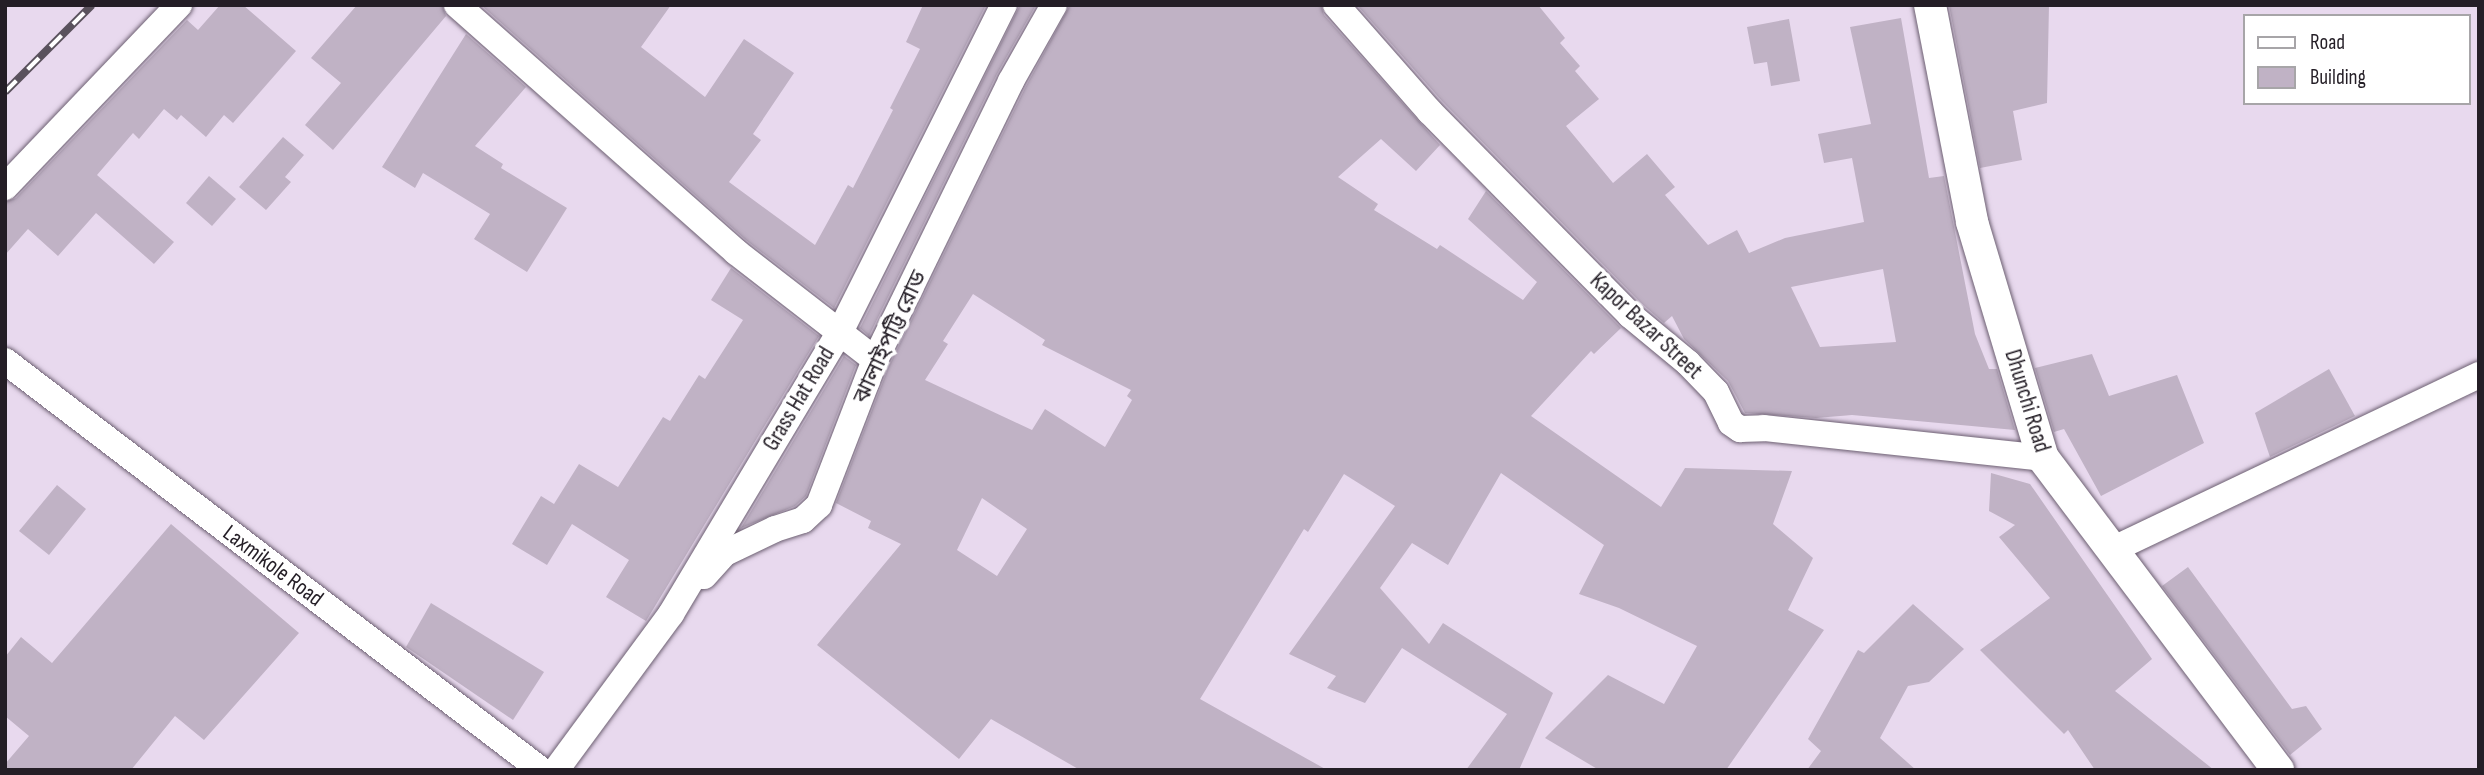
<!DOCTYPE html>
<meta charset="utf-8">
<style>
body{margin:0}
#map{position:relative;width:2484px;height:775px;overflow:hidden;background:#e8d9ee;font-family:"Sofia Sans Condensed","Noto Sans Bengali",sans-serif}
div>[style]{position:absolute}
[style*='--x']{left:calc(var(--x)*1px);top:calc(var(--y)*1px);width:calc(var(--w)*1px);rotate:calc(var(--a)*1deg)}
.building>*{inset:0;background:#c0b2c5}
.roads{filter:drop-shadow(0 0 2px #6c5f71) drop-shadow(0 0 2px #6c5f71)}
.minor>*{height:26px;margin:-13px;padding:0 13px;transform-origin:13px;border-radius:13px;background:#fff}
.tertiary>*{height:32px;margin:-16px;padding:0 16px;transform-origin:16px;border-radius:16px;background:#fff}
.rail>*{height:8px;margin-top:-4px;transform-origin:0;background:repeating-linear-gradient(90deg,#fff 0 16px,#5a525d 0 32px);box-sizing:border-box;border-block:2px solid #5a525d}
span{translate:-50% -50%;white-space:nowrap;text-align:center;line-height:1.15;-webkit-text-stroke:7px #fff;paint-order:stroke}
.street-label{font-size:23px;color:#241e26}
.frame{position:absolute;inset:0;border:7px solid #241e26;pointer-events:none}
.legend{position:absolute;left:2243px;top:14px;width:228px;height:91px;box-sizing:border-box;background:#fff;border:2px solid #a7a5a8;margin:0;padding:9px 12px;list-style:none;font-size:21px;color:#241e26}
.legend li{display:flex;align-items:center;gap:14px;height:35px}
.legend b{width:35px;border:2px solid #a7a5a8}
</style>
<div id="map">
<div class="building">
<div style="clip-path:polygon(220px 5px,243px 5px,296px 51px,233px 123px,224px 115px,206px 137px,181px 115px,177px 120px,164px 109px,139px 139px,133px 133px,97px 175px,174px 242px,154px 264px,96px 213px,58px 256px,28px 229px,5px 255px,5px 202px,16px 198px,187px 20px,198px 30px)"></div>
<div style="clip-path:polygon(357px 5px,442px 5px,446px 16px,333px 150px,305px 125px,341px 83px,311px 58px)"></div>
<div style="clip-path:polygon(481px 5px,671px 5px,641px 47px,705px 97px,744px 39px,794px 73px,753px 134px,761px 140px,729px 182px,815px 245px,848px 185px,853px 188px,893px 110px,890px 108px,920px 49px,906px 42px,923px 5px,986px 5px,834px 308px,746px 240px)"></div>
<div style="clip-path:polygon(1020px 5px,1036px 5px,997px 74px,869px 336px,860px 328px)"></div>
<div style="clip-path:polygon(evenodd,1070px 5px,1321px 5px,1324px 15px,1440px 145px,1416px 171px,1381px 139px,1338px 177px,1378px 204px,1374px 210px,1437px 249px,1440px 245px,1523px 300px,1537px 282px,1468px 219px,1486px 191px,1621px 328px,1594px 354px,1591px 351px,1531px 416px,1661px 507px,1685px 468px,1792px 471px,1773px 524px,1813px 558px,1788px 610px,1824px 630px,1726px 770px,1599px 770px,1545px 738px,1608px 675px,1664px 704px,1697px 646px,1619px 608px,1579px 594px,1604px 545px,1501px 473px,1448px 565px,1412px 543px,1380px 588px,1429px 644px,1443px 623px,1553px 693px,1519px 770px,1466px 770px,1507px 714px,1402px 648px,1365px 703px,1327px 688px,1336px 676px,1289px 654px,1395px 506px,1344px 474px,1308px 532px,1304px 529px,1200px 699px,1327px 770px,1080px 770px,991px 719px,959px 759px,817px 645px,901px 544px,868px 528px,871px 521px,836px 503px,889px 366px,1025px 88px,1070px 5px,973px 294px,1045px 340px,1042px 345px,1131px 390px,1127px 396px,1132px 400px,1105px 447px,1045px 409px,1032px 430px,925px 380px,948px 344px,943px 341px,973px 294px,1070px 5px,982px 498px,1027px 529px,997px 576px,957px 550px,982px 498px)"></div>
<div style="clip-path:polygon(evenodd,1357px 5px,1538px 5px,1565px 38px,1560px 43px,1580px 66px,1575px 71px,1599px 99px,1566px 126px,1613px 183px,1647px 154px,1675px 187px,1665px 195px,1708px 245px,1737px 230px,1749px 253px,1785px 238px,1864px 222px,1852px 158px,1824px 163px,1818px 134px,1871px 124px,1850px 27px,1901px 18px,1929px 178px,1944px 176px,1975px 334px,1989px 369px,1997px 369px,2015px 430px,1852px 415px,1816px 418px,1745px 413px,1728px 381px,1684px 339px,1672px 316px,1664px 323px,1641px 303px,1442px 101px,1357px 5px,1883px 269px,1896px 342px,1820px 347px,1791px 287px,1883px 269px)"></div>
<div style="clip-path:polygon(1949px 5px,2049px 5px,2047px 103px,2013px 111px,2022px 160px,1980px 168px)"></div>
<div style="clip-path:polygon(1789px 19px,1800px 81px,1771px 86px,1767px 62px,1754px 64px,1747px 27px)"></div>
<div style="clip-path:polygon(466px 34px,526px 87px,475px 146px,503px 164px,501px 168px,567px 208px,527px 272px,474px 239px,490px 214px,423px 173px,415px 188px,382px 167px)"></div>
<div style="clip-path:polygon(283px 137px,304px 155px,285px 177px,291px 182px,266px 210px,239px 187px)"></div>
<div style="clip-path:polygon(209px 176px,236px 199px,212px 226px,186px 203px)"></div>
<div style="clip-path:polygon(731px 268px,819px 336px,646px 621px,606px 597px,629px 560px,572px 524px,547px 565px,512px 544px,541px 496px,554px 504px,579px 464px,618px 487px,663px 417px,670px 421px,699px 375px,705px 379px,743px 320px,711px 300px)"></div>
<div style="clip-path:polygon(2092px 354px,2109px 396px,2177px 375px,2204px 443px,2101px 496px,2064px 429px,2054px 432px,2035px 368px)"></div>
<div style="clip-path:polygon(844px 356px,856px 365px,806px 496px,795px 506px,741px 528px)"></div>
<div style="clip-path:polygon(2329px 369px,2355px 416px,2270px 457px,2255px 413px)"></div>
<div style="clip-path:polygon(1991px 473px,2030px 484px,2152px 659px,2115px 691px,2214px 770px,2095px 770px,2068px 730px,2064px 734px,1980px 650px,2050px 598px,1999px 537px,2015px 525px,1989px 511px)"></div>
<div style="clip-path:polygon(57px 485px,86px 509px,49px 555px,19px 531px)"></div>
<div style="clip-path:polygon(171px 524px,299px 633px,204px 740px,175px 716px,131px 770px,5px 770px,5px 764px,29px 736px,5px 716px,5px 657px,21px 637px,52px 663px)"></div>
<div style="clip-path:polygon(2188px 567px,2292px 709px,2306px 706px,2322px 729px,2290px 755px,2162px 586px)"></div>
<div style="clip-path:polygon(431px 603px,544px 672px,513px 720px,406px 647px)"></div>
<div style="clip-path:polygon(1913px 604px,1964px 649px,1929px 682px,1908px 686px,1880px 738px,1916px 770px,1807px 770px,1821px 751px,1808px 739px,1858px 650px,1864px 653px)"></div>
</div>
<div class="roads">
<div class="minor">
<div style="--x:457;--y:5;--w:373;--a:41.5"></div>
<div style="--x:736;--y:252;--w:176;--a:37.8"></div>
<div style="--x:1336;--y:5;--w:142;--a:48.7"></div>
<div style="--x:1430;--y:112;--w:285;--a:45.4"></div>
<div style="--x:1630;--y:315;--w:75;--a:39.6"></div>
<div style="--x:1688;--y:363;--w:40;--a:46"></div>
<div style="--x:1716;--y:392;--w:34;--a:64"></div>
<div style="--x:1731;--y:423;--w:11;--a:34"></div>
<div style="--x:1740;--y:429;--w:24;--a:-2"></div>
<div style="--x:1764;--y:428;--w:281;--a:6.1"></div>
<div style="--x:5;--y:187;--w:252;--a:-46.3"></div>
<div style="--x:5;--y:361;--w:674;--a:37.35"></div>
<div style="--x:2112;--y:550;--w:407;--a:-25.5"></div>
<div style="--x:704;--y:576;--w:31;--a:-48"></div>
<div style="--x:725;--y:553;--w:55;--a:-25.6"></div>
<div style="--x:775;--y:529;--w:29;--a:-18"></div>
<div style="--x:803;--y:520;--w:22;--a:-43"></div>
<div style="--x:819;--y:505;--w:155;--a:-68.9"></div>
<div style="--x:875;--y:360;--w:310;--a:-64"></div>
<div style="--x:1011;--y:81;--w:87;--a:-60.5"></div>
<div style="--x:556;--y:770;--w:194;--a:-53.6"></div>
<div style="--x:671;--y:614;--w:329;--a:-59.1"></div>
<div style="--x:840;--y:332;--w:366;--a:-63.4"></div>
</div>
<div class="tertiary">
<div style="--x:1930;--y:5;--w:221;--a:79"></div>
<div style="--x:1972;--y:222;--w:246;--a:73.3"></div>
<div style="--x:2043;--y:458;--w:391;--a:53"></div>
</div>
</div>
<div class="rail">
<div style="--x:5;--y:92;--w:123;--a:-45"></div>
</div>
<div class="street-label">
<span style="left:1646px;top:326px;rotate:43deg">Kapor Bazar Street</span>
<span style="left:890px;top:337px;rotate:-65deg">ঝালাইপট্টি রোড</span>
<span style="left:799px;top:399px;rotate:-59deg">Grass Hat Road</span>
<span style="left:2027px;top:401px;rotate:73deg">Dhunchi Road</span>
<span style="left:273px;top:566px;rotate:37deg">Laxmikole Road</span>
</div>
<div class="frame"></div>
<ul class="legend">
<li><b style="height:9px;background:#fff"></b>Road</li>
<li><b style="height:19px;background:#c0b2c5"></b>Building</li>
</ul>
</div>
